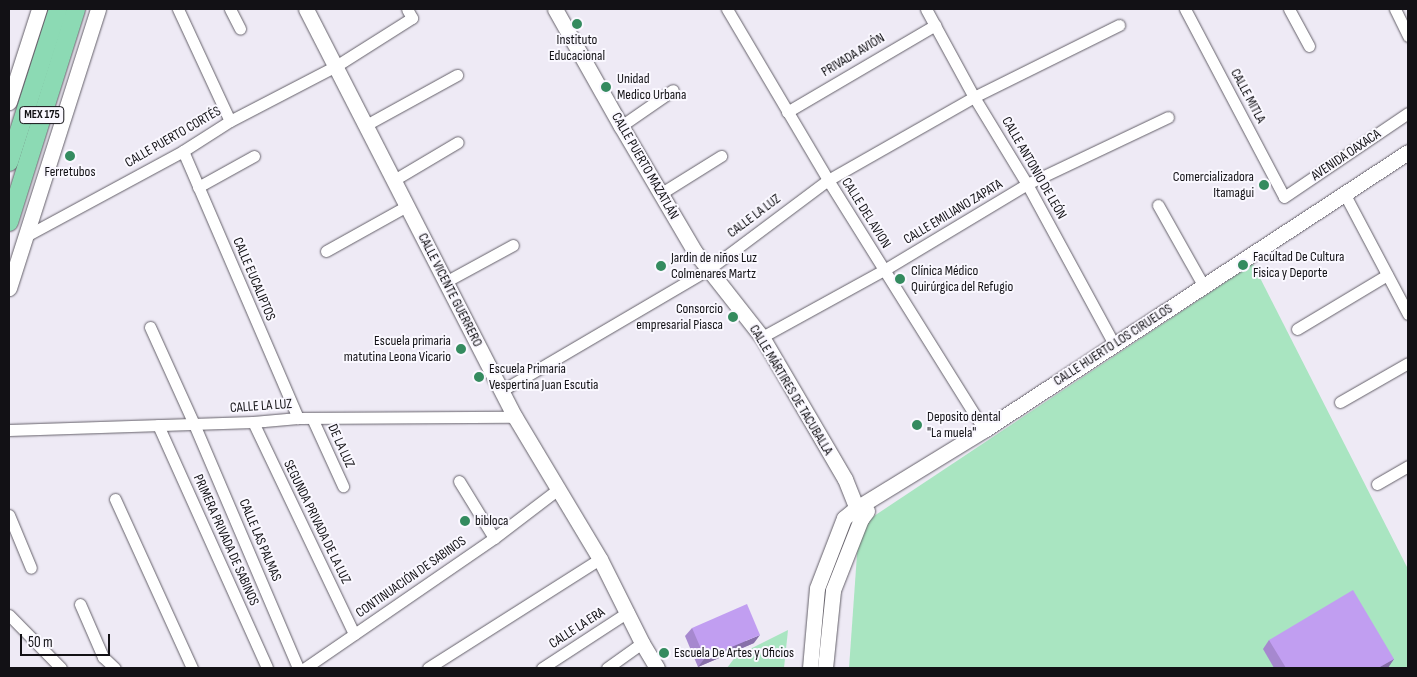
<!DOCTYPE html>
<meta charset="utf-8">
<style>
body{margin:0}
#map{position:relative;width:1417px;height:677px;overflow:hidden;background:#eeeaf5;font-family:"Sofia Sans Condensed",sans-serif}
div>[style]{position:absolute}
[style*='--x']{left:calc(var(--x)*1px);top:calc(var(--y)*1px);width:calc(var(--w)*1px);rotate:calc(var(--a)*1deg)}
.green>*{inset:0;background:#a9e5c1}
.roads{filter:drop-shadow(0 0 1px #646069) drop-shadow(0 0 1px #646069)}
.street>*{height:11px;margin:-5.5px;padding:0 5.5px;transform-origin:5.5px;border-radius:5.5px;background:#fff}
.secondary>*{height:15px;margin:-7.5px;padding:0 7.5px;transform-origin:7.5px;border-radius:7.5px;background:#fff}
.primary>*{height:18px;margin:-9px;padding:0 9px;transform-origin:9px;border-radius:9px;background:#8cdab4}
.wall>*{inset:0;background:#a688cf}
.shaded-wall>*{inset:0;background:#876fa9}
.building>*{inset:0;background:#c19ef1}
.dots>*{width:14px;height:14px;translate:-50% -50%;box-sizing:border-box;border:2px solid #faf8ff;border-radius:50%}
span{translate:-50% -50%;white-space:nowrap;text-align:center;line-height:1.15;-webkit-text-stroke:4px #faf8ff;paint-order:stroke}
.shield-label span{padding:1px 4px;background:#faf8ff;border:1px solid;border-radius:4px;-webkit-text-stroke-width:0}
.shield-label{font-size:12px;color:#121115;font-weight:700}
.poi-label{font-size:14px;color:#121115}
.left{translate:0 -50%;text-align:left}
.right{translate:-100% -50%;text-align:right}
.street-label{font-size:14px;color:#121115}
.frame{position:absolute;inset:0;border:10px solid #121115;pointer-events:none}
.scale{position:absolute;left:20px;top:634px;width:90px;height:22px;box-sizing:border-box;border:2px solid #121115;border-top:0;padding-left:6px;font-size:15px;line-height:18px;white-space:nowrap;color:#121115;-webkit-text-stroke:4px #faf8ff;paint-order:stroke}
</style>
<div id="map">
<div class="green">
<div style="clip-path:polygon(1253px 264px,1408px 569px,1408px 668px,849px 668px,859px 526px)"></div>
<div style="clip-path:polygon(788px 630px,784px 668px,727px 668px,736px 656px)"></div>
</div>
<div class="roads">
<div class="street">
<div style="--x:178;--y:9;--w:123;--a:65.1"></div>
<div style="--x:230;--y:9;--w:22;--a:63"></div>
<div style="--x:727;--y:9;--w:199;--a:59.4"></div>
<div style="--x:828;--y:180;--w:295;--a:58"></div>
<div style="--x:926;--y:9;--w:100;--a:61.4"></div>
<div style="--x:974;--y:97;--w:102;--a:58.7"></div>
<div style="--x:1027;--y:184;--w:182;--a:61.5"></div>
<div style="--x:1185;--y:9;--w:212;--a:62.2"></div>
<div style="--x:1284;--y:197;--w:150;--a:-34.1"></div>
<div style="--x:1289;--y:9;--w:42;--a:61.6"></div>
<div style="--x:1395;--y:9;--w:30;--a:64"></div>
<div style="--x:787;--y:112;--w:172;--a:-30.4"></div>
<div style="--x:366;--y:125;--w:104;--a:-28.8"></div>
<div style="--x:621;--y:126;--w:63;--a:-34.7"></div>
<div style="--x:183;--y:151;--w:291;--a:66.7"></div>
<div style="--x:394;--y:180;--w:74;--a:-30.7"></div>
<div style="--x:198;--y:187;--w:64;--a:-29"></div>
<div style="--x:1344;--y:193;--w:137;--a:62.1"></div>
<div style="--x:660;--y:194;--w:72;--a:-31.9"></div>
<div style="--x:1158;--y:205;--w:92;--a:60.6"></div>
<div style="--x:26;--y:236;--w:179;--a:-28.4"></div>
<div style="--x:183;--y:151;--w:56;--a:-32.6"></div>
<div style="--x:230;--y:121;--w:119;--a:-27.4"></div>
<div style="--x:336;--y:66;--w:90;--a:-32.3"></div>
<div style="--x:412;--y:18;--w:10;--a:-119"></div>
<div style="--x:326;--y:251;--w:93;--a:-29.1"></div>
<div style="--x:447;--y:281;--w:75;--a:-28.6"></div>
<div style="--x:150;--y:327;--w:107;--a:65.6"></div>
<div style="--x:194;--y:424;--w:265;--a:66.9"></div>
<div style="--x:1297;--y:329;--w:105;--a:-31"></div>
<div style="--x:762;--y:337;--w:139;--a:-28.8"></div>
<div style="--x:884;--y:270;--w:167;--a:-31"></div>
<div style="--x:1027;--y:184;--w:156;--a:-25.4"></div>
<div style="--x:501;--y:391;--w:241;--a:-30.4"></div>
<div style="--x:709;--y:269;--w:149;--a:-36.8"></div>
<div style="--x:828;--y:180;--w:168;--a:-29.6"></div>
<div style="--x:974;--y:97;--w:162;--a:-26.4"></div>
<div style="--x:1340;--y:402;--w:78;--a:-29.8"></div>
<div style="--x:312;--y:418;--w:75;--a:65.5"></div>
<div style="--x:253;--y:422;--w:235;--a:64.5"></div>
<div style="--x:158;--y:425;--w:266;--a:65.8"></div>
<div style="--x:9;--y:430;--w:244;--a:-1.9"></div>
<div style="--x:253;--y:422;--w:45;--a:-5.1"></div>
<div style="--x:298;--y:418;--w:217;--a:-0.3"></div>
<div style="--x:459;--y:481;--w:67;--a:58.4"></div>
<div style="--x:1377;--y:484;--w:36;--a:-30"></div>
<div style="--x:115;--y:499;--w:186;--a:65.5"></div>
<div style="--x:9;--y:515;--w:57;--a:67.5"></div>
<div style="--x:80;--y:604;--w:58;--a:66.5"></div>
<div style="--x:103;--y:657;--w:16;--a:43"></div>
<div style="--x:9;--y:615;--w:74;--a:45.5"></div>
<div style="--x:305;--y:668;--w:229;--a:-34.5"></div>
<div style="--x:494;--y:538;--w:79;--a:-37.3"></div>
<div style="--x:428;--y:668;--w:204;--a:-32.4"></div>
<div style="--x:542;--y:668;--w:103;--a:-33.1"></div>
<div style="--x:607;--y:668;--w:43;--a:-35.5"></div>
</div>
<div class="secondary">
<div style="--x:306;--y:9;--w:458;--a:62.9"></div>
<div style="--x:515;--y:417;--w:165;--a:59.1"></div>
<div style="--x:600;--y:559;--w:94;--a:63.4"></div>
<div style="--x:642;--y:643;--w:29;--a:59"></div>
<div style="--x:555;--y:9;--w:134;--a:60.6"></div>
<div style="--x:621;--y:126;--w:146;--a:59.6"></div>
<div style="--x:695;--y:252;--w:108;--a:51.8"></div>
<div style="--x:762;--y:337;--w:164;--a:59.7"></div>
<div style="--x:845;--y:479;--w:43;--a:68.2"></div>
<div style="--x:9;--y:102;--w:98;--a:-72.1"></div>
<div style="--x:9;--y:288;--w:293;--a:-72.3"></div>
<div style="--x:810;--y:668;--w:80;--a:-85"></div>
<div style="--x:817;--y:588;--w:75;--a:-68.9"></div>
<div style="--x:844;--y:518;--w:14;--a:-39"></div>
<div style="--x:855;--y:509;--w:151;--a:-31.5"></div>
<div style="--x:984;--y:430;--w:507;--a:-33.25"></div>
<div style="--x:825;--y:668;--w:78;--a:-84.1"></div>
<div style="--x:833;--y:590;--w:76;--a:-68.5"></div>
<div style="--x:861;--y:519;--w:10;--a:-53"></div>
</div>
<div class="primary">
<div style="--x:9;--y:162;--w:161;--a:-72.2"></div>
<div style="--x:9;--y:222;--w:223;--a:-72.5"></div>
</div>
</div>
<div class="wall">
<div style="clip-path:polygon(692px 628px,754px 643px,698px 667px,685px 636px)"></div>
<div style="clip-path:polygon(1269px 640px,1394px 659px,1387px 668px,1274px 668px,1263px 649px)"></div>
</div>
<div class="shaded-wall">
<div style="clip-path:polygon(760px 635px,754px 643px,698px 667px,705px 658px)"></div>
<div style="clip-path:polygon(1394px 659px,1388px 668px,1378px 668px)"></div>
</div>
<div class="building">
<div style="clip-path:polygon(1353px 590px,1394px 659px,1378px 668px,1286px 668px,1269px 640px)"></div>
<div style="clip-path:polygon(747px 604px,760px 635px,705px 658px,692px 628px)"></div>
</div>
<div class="dots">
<div style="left:577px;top:24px;background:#348b5f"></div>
<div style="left:606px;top:87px;background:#348b5f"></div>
<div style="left:70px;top:156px;background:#348b5f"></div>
<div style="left:1264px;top:185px;background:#348b5f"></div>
<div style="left:1243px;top:265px;background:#348b5f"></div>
<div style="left:661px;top:266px;background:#348b5f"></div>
<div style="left:900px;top:279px;background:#348b5f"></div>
<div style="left:733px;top:317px;background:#348b5f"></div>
<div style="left:461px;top:349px;background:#348b5f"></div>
<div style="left:479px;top:377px;background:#348b5f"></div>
<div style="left:917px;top:425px;background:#348b5f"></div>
<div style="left:465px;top:521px;background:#348b5f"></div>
<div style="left:664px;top:653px;background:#348b5f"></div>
</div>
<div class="shield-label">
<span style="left:42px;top:115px">MEX 175</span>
</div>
<div class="poi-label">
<span style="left:577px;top:48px">Instituto<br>Educacional</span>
<span class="left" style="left:617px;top:87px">Unidad<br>Medico Urbana</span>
<span style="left:70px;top:172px">Ferretubos</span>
<span class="right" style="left:1254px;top:185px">Comercializadora<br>Itamagui</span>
<span class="left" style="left:1253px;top:265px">Facultad De Cultura<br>Fisica y Deporte</span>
<span class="left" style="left:671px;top:266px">Jardin de niños Luz<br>Colmenares Martz</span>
<span class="left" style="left:911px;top:279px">Clínica Médico<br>Quirúrgica del Refugio</span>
<span class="right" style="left:723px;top:317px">Consorcio<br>empresarial Piasca</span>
<span class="right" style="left:451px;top:349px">Escuela primaria<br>matutina Leona Vicario</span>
<span class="left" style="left:489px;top:377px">Escuela Primaria<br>Vespertina Juan Escutia</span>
<span class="left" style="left:927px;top:425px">Deposito dental<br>"La muela"</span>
<span class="left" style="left:475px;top:521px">bibloca</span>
<span class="left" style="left:674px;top:653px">Escuela De Artes y Oficios</span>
</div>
<div class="street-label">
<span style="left:853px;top:55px;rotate:-31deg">PRIVADA AVIÓN</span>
<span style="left:1248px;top:96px;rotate:62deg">CALLE MITLA</span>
<span style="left:173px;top:137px;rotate:-30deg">CALLE PUERTO CORTÉS</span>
<span style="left:1346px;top:155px;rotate:-34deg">AVENIDA OAXACA</span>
<span style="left:645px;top:166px;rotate:60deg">CALLE PUERTO MAZATLÁN</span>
<span style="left:1034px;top:168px;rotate:60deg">CALLE ANTONIO DE LEÓN</span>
<span style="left:953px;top:212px;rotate:-31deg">CALLE EMILIANO ZAPATA</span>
<span style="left:866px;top:213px;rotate:58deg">CALLE DEL AVION</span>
<span style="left:754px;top:216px;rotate:-37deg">CALLE LA LUZ</span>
<span style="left:254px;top:279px;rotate:67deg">CALLE EUCALIPTOS</span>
<span style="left:450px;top:290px;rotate:63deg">CALLE VICENTE GUERRERO</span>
<span style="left:1113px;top:345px;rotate:-33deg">CALLE HUERTO LOS CIRUELOS</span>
<span style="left:791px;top:390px;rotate:59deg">CALLE MÁRTIRES DE TACUBALLA</span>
<span style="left:261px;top:406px;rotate:-4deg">CALLE LA LUZ</span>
<span style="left:341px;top:446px;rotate:66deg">DE LA LUZ</span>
<span style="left:317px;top:522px;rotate:64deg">SEGUNDA PRIVADA DE LA LUZ</span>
<span style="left:226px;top:540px;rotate:66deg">PRIMERA PRIVADA DE SABINOS</span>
<span style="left:260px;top:540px;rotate:67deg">CALLE LAS PALMAS</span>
<span style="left:411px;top:577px;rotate:-35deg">CONTINUACIÓN DE SABINOS</span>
<span style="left:577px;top:628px;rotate:-33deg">CALLE LA ERA</span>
</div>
<div class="frame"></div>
<div class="scale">50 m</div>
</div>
